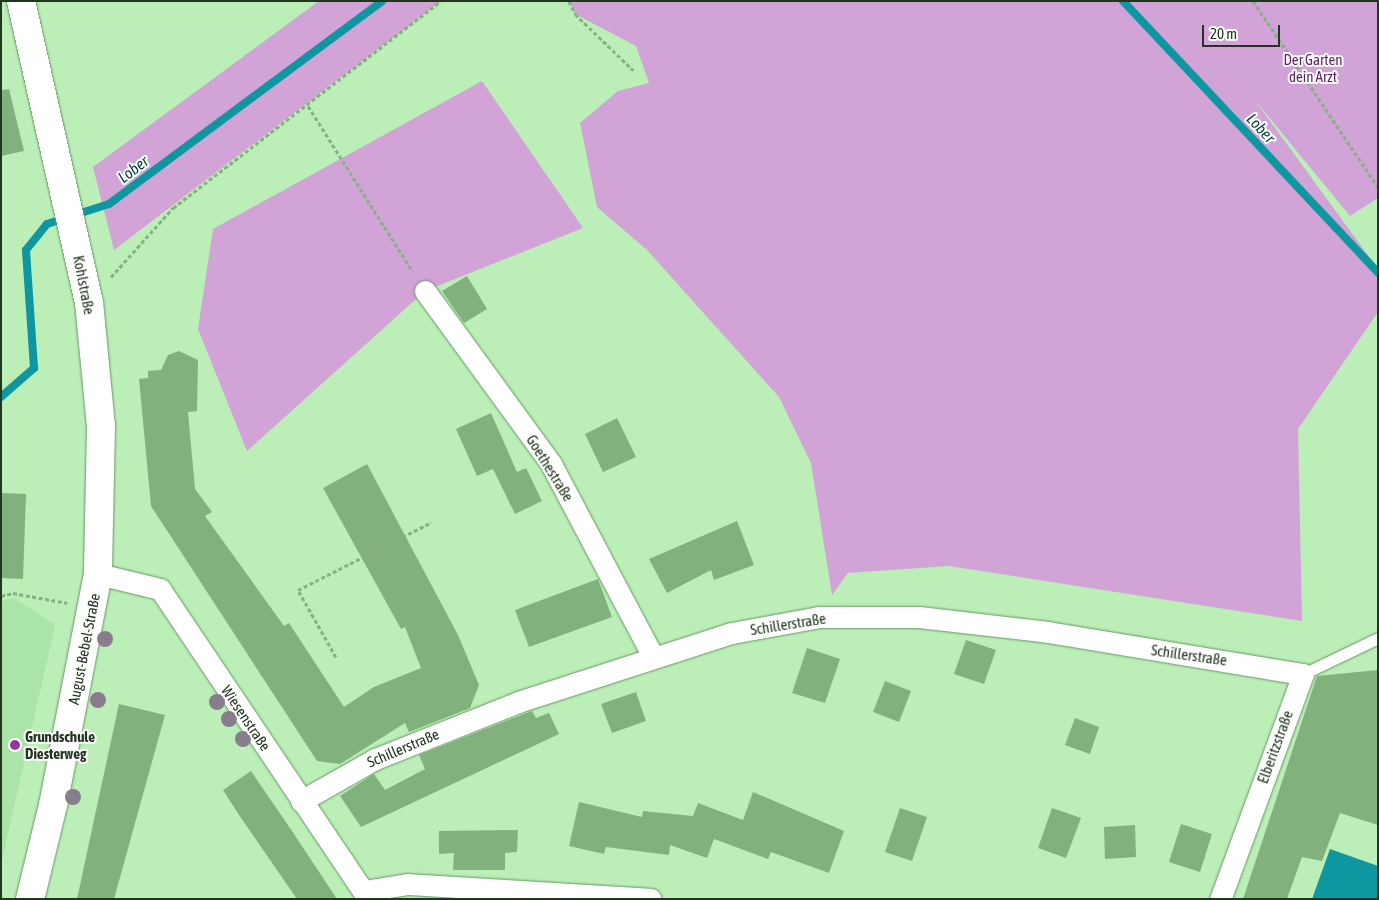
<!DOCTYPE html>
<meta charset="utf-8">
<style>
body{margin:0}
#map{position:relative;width:1379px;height:900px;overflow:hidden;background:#bbefb7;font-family:"Asap Condensed",sans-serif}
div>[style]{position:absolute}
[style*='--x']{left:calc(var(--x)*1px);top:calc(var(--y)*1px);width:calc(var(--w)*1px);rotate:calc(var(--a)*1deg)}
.built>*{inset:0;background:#abe4a7}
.green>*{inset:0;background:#d1a3d6}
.water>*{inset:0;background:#0e97a1}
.stream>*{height:8px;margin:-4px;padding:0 4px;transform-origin:4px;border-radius:4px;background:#0e97a1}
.building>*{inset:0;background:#81b27d}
.path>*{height:3px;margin-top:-1.5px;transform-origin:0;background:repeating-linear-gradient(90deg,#87b083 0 4px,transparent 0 6.5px)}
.roads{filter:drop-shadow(0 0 1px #679764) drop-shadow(0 0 1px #679764)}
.lane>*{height:11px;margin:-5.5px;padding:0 5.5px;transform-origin:5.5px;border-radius:5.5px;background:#fff}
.street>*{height:21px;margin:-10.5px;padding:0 10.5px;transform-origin:10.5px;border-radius:10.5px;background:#fff}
.secondary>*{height:28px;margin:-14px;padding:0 14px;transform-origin:14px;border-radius:14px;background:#fff}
.trees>*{width:16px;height:16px;margin:-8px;border-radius:50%;background:#887d8c}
.dots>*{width:14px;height:14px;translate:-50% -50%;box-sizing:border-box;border:2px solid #fff;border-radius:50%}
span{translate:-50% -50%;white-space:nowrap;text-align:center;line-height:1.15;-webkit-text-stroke:4px #fff;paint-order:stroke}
.park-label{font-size:15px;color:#5f1f68}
.street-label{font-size:15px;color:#21351f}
.poi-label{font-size:15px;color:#21351f;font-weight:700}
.left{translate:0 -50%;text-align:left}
.water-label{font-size:16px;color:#063d42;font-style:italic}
.frame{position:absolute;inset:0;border:2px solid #21351f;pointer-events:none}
.scale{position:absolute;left:1202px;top:25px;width:78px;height:22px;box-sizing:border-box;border:2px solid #21351f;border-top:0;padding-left:6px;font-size:15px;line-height:18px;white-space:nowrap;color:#21351f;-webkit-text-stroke:4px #fff;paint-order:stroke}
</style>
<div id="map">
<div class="built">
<div style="clip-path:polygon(14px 598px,55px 625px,1px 865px,1px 601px)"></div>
</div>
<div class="green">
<div style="clip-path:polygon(319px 1px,441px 1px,114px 250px,93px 167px)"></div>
<div style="clip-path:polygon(569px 1px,1378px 1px,1378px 198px,1350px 216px,1254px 99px,1378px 269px,1378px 312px,1298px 429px,1302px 621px,949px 566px,848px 573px,832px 595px,811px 463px,779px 397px,647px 250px,597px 207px,580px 123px,618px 91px,649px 83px,636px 46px,575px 14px)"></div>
<div style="clip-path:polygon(482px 81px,583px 228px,425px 291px,247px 451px,198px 329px,213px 229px)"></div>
</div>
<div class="water">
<div style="clip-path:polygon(1330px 849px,1378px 866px,1378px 899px,1312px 899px)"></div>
</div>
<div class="stream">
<div style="--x:1123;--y:1;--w:373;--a:46.8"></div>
<div style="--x:1;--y:397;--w:44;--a:-41.3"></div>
<div style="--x:34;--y:368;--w:118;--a:-93.9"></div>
<div style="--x:26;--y:250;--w:33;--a:-51"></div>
<div style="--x:47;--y:224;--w:65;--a:-17.9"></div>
<div style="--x:109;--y:204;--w:340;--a:-36.6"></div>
</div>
<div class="building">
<div style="clip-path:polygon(9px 89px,24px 151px,1px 156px,1px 90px)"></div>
<div style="clip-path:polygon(467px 276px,487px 309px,464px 323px,442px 291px)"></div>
<div style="clip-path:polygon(179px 351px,198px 360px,197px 411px,188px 412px,195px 489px,212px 512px,205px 516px,284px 626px,289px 623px,344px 707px,374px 687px,421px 668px,405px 627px,401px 629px,323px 488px,367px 464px,458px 635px,479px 685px,470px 708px,409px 732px,405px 723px,340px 764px,317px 761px,151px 506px,139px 379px,148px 378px,148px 371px,161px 370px,168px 355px)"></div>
<div style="clip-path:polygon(491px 413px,517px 472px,526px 468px,542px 501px,515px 514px,493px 469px,477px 476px,456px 429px)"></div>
<div style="clip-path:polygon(617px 418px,636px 457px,603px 472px,585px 434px)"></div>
<div style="clip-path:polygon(1px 493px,26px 494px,23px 579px,1px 578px)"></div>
<div style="clip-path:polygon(737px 521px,754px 565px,714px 580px,711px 570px,667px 593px,649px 559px)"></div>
<div style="clip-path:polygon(598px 579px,612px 617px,529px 647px,515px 610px)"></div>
<div style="clip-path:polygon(966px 640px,996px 650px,984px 684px,954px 674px)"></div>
<div style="clip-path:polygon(807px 648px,840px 659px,825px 703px,792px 693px)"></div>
<div style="clip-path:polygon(1378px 670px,1378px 825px,1340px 813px,1322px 861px,1302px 857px,1287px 899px,1243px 899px,1317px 676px)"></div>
<div style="clip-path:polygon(885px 681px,911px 691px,899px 722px,873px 712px)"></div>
<div style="clip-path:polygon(636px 692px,646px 721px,612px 733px,601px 704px)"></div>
<div style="clip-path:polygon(119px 704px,165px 715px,114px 899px,77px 899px)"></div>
<div style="clip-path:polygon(532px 711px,536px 718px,549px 713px,559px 734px,361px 827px,340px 796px,374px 774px,385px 790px,425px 769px,419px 755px)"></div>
<div style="clip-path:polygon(1075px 718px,1099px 727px,1090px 754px,1065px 745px)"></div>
<div style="clip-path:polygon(251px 771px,292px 831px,337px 899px,297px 899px,239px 815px,223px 790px)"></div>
<div style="clip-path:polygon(753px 792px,844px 831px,829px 873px,771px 852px,768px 859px,714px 839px,707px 858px,670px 845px,669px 855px,606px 847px,604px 854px,569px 846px,579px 802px,642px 817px,643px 811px,693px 816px,698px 803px,743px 820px)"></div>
<div style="clip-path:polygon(900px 808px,927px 817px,912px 861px,885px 852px)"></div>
<div style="clip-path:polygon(1052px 808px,1081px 818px,1066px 858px,1038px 848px)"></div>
<div style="clip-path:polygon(1181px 824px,1212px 834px,1200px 872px,1169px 862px)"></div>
<div style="clip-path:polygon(1135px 825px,1136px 857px,1105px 859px,1104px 827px)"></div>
<div style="clip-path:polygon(518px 830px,517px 852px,505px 853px,505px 870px,453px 870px,454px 853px,439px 854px,439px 831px)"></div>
</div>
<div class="path">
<div style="--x:569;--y:1;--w:14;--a:65"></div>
<div style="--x:575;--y:14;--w:81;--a:44"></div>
<div style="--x:1253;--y:1;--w:224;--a:56.1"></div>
<div style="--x:308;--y:106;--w:196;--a:57.7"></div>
<div style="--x:111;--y:277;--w:93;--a:-48.1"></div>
<div style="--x:173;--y:208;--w:339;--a:-37.7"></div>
<div style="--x:1;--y:596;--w:12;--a:-14"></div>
<div style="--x:13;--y:593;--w:55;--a:10.5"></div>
<div style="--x:336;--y:657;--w:77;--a:-119.6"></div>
<div style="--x:298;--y:590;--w:150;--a:-26.9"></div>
</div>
<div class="roads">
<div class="lane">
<div style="--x:1303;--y:674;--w:83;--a:-25.6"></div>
</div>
<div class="street">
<div style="--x:425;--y:291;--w:214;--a:53.9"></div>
<div style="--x:551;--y:464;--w:218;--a:62.1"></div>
<div style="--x:98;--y:574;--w:64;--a:13.6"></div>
<div style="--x:160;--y:589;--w:373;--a:56.1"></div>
<div style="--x:301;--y:801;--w:85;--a:-29.6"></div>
<div style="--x:375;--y:759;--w:154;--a:-21.7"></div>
<div style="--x:518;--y:702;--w:225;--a:-17.9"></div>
<div style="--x:732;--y:633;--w:88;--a:-10.4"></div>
<div style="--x:819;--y:617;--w:100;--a:0"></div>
<div style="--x:919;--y:617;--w:130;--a:6.6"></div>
<div style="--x:1048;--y:632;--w:258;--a:9.4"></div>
<div style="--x:1303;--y:674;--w:240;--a:110.2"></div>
<div style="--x:364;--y:891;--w:45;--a:-9"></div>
<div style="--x:408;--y:884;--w:243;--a:3.5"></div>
</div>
<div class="secondary">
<div style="--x:21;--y:1;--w:309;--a:77.3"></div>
<div style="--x:89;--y:302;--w:125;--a:84.5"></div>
<div style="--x:101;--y:426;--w:148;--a:91.2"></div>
<div style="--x:98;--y:574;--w:235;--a:101"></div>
<div style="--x:53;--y:805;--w:97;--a:103.7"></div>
</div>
</div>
<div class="trees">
<div style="left:105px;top:639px"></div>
<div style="left:98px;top:700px"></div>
<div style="left:217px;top:702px"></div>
<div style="left:229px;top:719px"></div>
<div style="left:243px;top:739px"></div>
<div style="left:73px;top:797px"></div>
</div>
<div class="dots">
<div style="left:15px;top:745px;background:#93359f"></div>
</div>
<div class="park-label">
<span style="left:1313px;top:68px">Der Garten<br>dein Arzt</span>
</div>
<div class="street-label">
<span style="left:84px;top:285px;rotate:79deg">Kohlstraße</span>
<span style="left:550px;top:468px;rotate:58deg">Goethestraße</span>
<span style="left:788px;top:624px;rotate:-9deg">Schillerstraße</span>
<span style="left:84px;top:649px;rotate:-79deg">August-Bebel-Straße</span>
<span style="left:1189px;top:655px;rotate:8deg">Schillerstraße</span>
<span style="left:246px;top:718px;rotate:56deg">Wiesenstraße</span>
<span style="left:1275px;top:747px;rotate:-70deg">Elberitzstraße</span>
<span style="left:403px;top:748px;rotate:-23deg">Schillerstraße</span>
</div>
<div class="poi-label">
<span class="left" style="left:25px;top:745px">Grundschule<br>Diesterweg</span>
</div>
<div class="water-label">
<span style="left:1261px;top:128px;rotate:47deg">Lober</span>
<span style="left:133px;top:169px;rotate:-37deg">Lober</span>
</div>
<div class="frame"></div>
<div class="scale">20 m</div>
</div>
